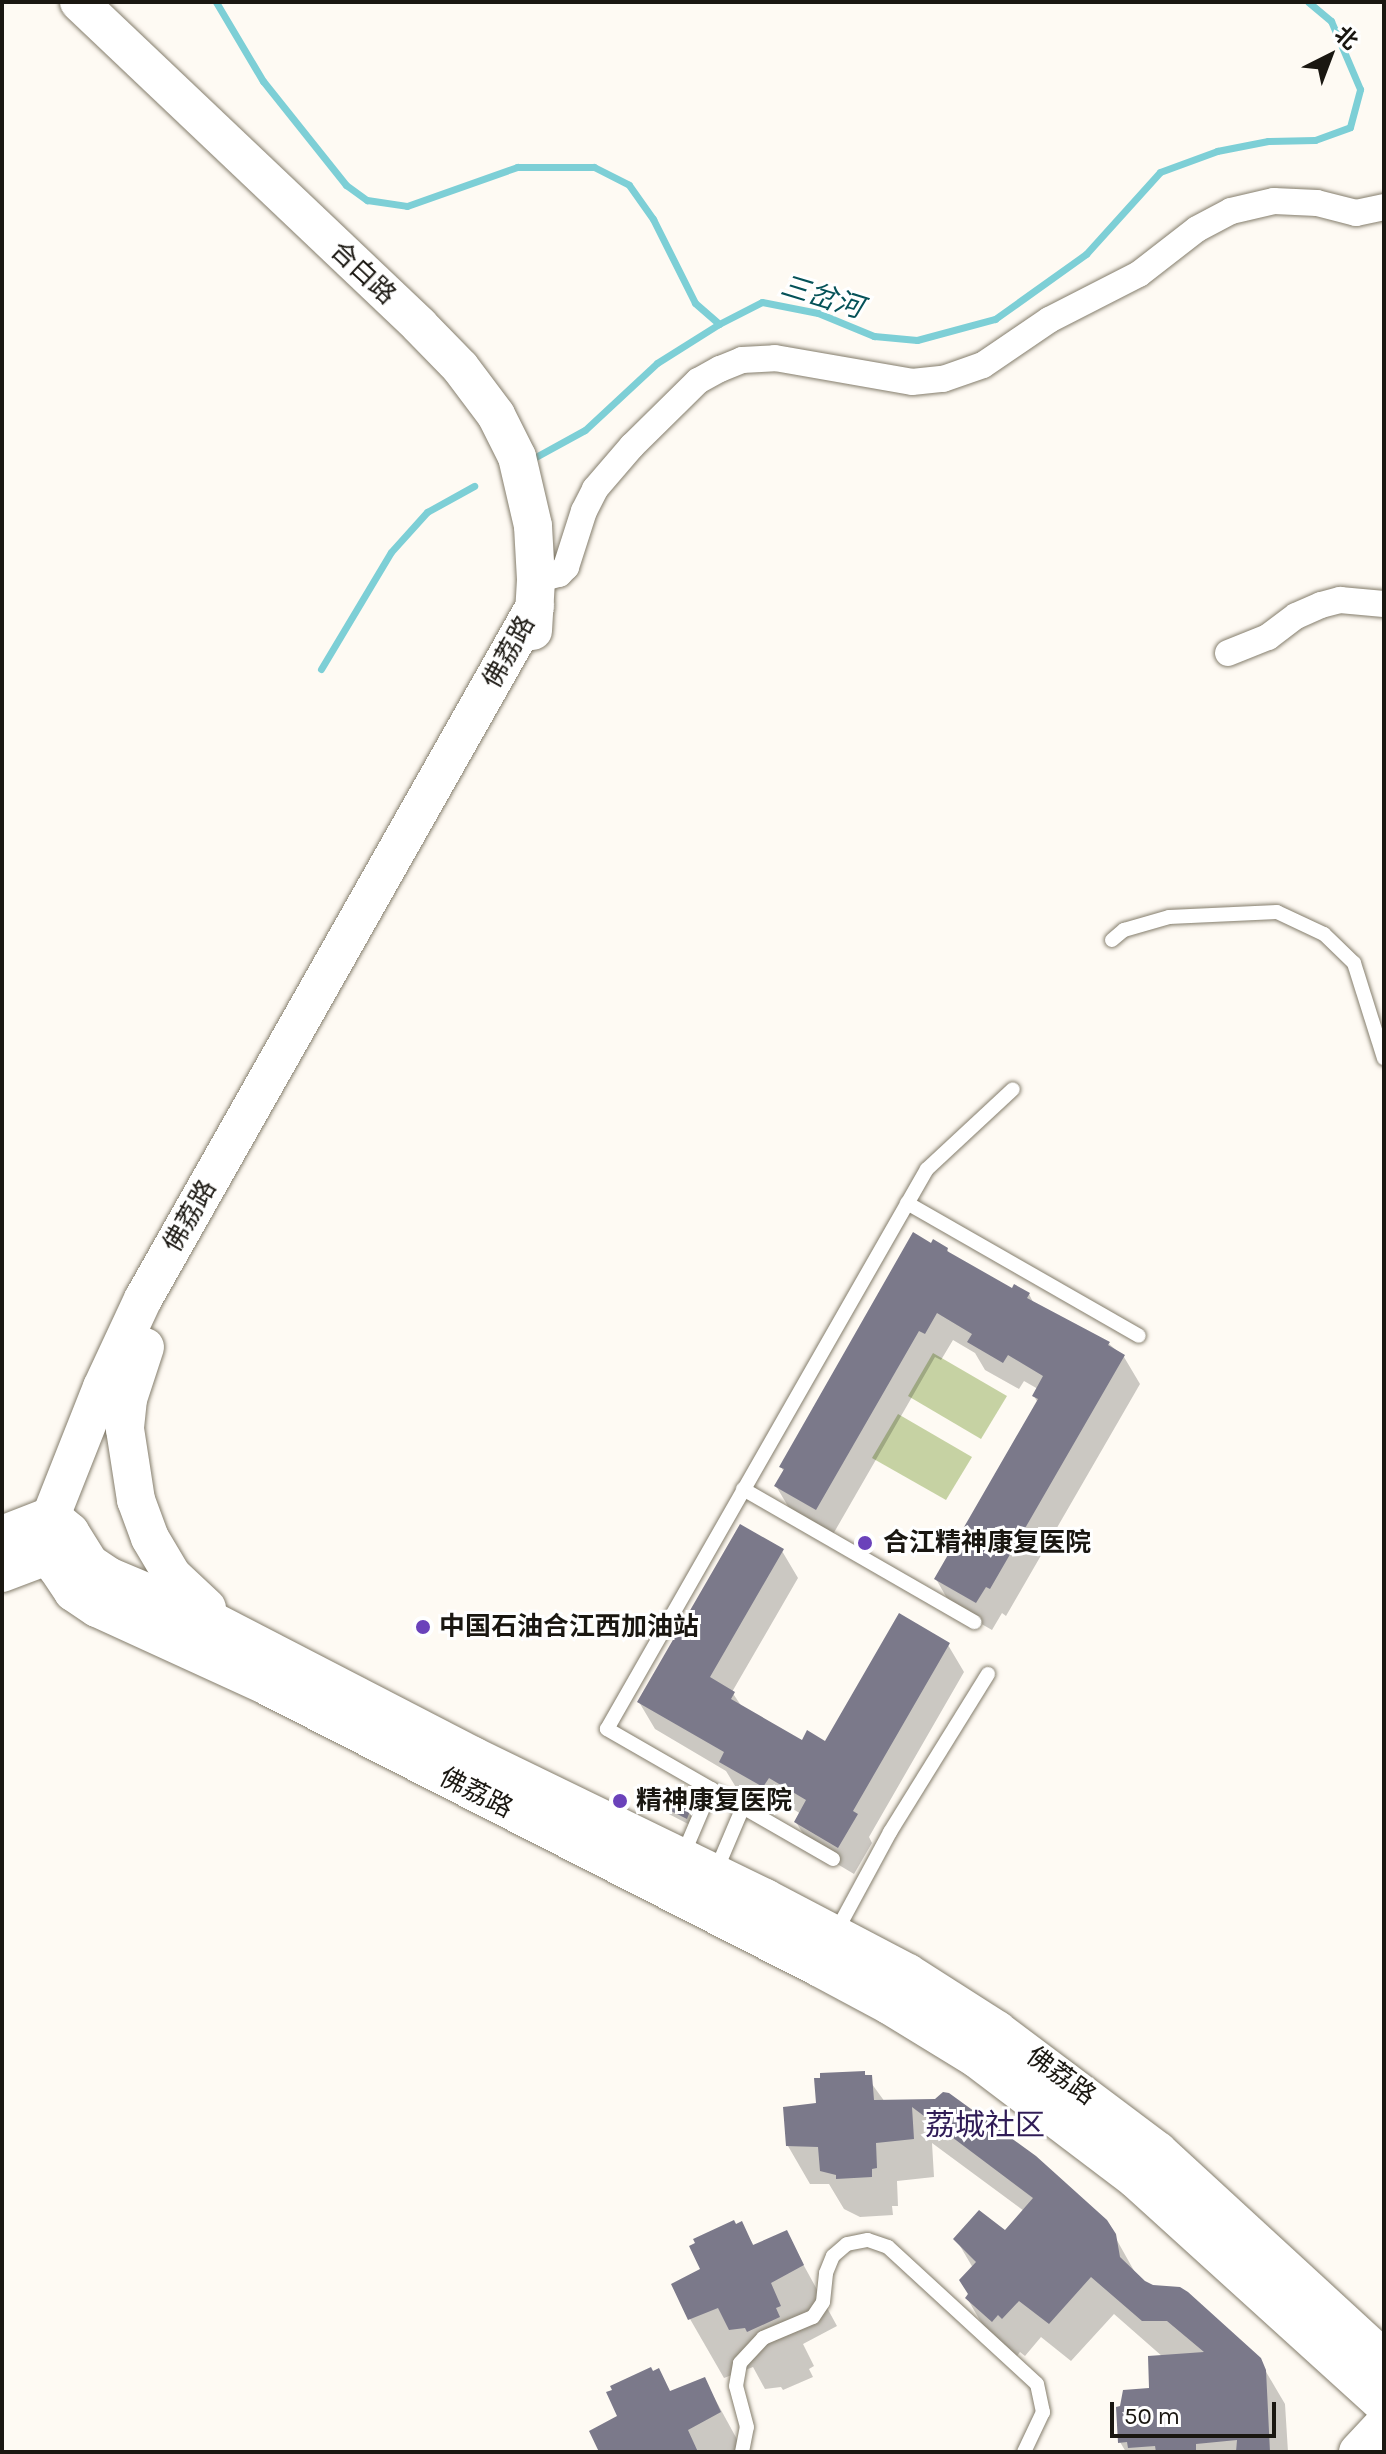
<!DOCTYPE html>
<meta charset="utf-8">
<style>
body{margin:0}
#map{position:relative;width:1386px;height:2454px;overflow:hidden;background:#fefaf3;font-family:Karla,"Noto Sans SC",sans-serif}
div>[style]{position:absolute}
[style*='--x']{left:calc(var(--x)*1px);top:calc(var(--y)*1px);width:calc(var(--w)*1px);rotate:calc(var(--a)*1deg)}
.green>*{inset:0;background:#c6d2a3}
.shadow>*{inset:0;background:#0003}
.stream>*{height:7px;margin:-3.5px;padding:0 3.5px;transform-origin:3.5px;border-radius:3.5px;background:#7dcfd6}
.building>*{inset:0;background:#7b798a}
.roads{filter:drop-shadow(0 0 2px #847d6c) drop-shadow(0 0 2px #847d6c)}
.lane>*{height:14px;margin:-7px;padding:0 7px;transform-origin:7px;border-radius:7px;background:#fff}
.street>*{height:26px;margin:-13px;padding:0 13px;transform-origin:13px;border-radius:13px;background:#fff}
.secondary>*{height:38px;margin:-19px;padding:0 19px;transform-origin:19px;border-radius:19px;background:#fff}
.dots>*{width:22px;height:22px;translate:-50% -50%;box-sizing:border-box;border:4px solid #fff;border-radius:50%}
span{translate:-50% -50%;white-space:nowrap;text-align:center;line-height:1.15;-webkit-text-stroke:6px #fff;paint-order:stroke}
.street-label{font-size:26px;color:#1a1711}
.poi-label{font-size:26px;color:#1a1711;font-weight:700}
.left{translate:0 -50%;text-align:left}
.water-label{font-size:28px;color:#055258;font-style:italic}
.quarter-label{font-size:30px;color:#301c56}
.frame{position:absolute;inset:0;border:4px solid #1a1711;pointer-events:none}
.north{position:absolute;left:1290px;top:16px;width:80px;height:80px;-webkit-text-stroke:6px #fff;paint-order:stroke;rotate:42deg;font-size:22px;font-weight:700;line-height:32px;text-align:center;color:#1a1711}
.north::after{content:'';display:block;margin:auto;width:28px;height:36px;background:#1a1711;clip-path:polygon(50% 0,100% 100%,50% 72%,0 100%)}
.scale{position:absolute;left:1110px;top:2402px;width:166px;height:36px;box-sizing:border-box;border:4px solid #1a1711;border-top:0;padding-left:10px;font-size:24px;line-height:28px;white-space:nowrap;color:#1a1711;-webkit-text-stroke:6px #fff;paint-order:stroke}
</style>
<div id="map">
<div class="green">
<div style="clip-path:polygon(933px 1353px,1007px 1396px,981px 1439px,908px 1396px)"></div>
<div style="clip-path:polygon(898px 1414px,972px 1457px,946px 1500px,872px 1458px)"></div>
</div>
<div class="shadow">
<div style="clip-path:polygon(931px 1245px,947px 1249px,950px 1255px,1013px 1291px,1029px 1294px,1034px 1304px,1108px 1343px,1124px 1357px,1140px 1384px,1006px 1616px,1002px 1613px,992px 1630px,952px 1607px,936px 1579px,1038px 1403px,1034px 1396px,1038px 1389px,1024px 1381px,1019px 1389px,985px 1370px,975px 1353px,953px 1340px,941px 1360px,935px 1357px,832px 1536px,792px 1513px,776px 1486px,784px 1472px,781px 1467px)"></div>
<div style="clip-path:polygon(782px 1551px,798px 1578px,732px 1692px,742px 1707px,802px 1742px,826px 1744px,948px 1645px,964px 1672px,869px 1837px,872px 1843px,854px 1874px,812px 1849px,796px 1822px,801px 1814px,785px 1804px,779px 1813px,737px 1789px,726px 1771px,655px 1729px,639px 1702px)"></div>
<div style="clip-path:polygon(656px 1802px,693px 1804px,698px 1813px,692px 1826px,661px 1810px)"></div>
<div style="clip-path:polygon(864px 2073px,885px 2102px,935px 2101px,1114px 2235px,1137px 2276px,1262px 2365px,1285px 2404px,1288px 2452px,1126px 2452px,1120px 2442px,1151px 2390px,1163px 2357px,1114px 2314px,1071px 2361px,1041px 2337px,1025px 2356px,1020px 2352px,1015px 2359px,989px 2336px,967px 2298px,973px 2268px,956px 2239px,1005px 2233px,1024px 2211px,932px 2143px,934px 2177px,897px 2181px,898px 2206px,892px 2206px,893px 2215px,860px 2217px,844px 2209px,829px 2184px,810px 2184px,788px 2146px,818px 2105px)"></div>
<div style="clip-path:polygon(741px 2224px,754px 2246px,786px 2233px,837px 2326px,803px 2344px,814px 2366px,809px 2369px,813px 2377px,783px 2390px,781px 2387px,765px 2389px,753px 2367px,724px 2378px,690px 2319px,702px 2270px)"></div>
<div style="clip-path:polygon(704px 2379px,744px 2452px,601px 2452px,671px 2393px)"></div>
</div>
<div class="stream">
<div style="--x:216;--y:2;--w:92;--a:59.3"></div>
<div style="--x:263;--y:81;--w:133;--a:51.4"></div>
<div style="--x:346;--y:185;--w:26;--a:36"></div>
<div style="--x:367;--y:200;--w:40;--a:8.5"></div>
<div style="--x:407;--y:206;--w:117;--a:-19.5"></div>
<div style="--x:517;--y:167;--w:77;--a:0"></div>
<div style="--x:594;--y:167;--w:39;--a:27"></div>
<div style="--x:629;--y:185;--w:42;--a:54.8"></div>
<div style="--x:653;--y:219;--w:94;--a:63.4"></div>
<div style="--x:695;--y:303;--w:32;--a:41"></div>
<div style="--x:719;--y:324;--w:48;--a:-27.1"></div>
<div style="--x:762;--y:302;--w:57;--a:11.1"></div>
<div style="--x:818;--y:313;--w:61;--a:22.3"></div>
<div style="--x:874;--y:336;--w:43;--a:5.3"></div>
<div style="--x:917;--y:340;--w:81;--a:-15.1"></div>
<div style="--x:995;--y:319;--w:112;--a:-35.5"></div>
<div style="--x:1086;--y:254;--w:110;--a:-47.9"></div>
<div style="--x:1160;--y:172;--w:61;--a:-20.2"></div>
<div style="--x:1217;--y:151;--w:52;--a:-11.1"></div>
<div style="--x:1268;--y:141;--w:47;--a:-1.2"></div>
<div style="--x:1315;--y:140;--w:37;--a:-20"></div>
<div style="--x:1350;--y:127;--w:39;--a:-75"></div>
<div style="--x:1360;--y:89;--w:74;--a:-113.1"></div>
<div style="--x:1331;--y:21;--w:30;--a:-140"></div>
<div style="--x:532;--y:459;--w:60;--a:-28.7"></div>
<div style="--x:585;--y:430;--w:98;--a:-42.9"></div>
<div style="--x:657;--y:363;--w:73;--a:-32.2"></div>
<div style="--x:321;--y:669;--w:136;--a:-59.1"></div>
<div style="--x:391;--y:552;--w:54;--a:-48"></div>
<div style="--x:427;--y:512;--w:54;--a:-29"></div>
</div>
<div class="building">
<div style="clip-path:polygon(913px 1232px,931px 1243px,933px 1239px,948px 1248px,947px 1251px,1012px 1288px,1014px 1284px,1030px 1293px,1027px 1298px,1110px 1342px,1108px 1345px,1125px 1355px,990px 1589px,986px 1587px,976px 1603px,934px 1579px,1038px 1399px,1032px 1396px,1043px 1376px,1008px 1355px,1003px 1363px,967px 1342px,972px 1334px,937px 1313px,925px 1334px,919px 1331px,816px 1510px,774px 1486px,784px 1469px,779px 1467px)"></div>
<div style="clip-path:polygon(740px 1524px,784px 1549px,710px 1677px,735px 1692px,731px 1699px,802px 1740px,807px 1730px,825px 1741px,899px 1613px,950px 1643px,853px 1811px,858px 1814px,838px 1848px,794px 1822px,806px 1800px,769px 1778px,763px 1787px,719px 1762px,724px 1752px,637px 1702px)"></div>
<div style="clip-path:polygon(661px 1786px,694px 1802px,687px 1819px,653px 1802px)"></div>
<div style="clip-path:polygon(865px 2071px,865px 2075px,872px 2075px,874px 2100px,935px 2099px,943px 2092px,949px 2093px,1036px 2156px,1107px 2220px,1116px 2234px,1120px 2257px,1145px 2281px,1153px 2285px,1180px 2287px,1188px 2292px,1261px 2358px,1266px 2370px,1270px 2452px,1236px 2452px,1237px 2440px,1196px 2444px,1196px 2452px,1156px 2452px,1155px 2446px,1128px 2448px,1127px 2442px,1118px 2443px,1116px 2407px,1120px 2406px,1123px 2390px,1149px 2388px,1148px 2356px,1204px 2352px,1167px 2321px,1142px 2321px,1091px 2277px,1049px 2324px,1019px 2301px,1002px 2319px,998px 2315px,992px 2322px,965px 2298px,968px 2294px,959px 2280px,976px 2262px,953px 2239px,979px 2210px,1005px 2230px,1033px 2198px,912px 2107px,914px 2139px,876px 2143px,877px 2168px,872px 2169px,872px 2177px,836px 2179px,836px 2175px,820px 2171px,818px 2147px,786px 2146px,783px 2107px,816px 2103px,814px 2078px,820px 2078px,820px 2073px)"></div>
<div style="clip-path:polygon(734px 2220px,736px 2224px,742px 2221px,753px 2245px,787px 2230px,804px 2265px,771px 2283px,781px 2306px,776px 2308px,780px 2317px,747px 2332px,745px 2328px,729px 2330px,718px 2308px,688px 2320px,671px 2284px,700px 2269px,689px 2246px,695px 2243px,693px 2239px)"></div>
<div style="clip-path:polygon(651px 2367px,653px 2371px,659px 2368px,670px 2391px,705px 2377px,721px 2412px,688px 2430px,698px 2452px,599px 2452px,589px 2431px,617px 2416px,606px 2392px,612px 2390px,610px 2386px)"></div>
</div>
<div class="roads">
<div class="lane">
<div style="--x:1112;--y:940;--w:16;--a:-40"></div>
<div style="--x:1124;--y:930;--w:47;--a:-16.1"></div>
<div style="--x:1169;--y:917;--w:108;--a:-2.7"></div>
<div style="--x:1277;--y:912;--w:52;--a:25.1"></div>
<div style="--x:1324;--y:934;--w:42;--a:44"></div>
<div style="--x:1354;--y:963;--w:100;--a:72.5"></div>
<div style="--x:907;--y:1203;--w:267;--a:29.8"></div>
<div style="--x:743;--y:1489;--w:267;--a:29.9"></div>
<div style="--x:683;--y:1855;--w:72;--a:-67"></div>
<div style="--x:833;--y:1859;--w:261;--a:-150.1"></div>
<div style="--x:607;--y:1729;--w:645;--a:-60.26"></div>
<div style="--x:927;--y:1169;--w:117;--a:-42.9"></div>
<div style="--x:715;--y:1873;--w:72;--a:-67"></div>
<div style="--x:836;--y:1932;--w:114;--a:-61.6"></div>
<div style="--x:890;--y:1832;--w:186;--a:-58.2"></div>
<div style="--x:742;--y:2452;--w:25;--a:-79"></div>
<div style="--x:747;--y:2427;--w:42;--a:-105"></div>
<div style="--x:736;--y:2386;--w:23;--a:-80"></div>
<div style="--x:740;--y:2363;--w:34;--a:-47"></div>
<div style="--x:763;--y:2338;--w:54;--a:-22.8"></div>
<div style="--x:813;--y:2317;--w:18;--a:-56"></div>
<div style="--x:823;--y:2302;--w:29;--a:-84"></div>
<div style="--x:826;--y:2273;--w:18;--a:-68"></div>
<div style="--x:833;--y:2256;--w:18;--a:-41"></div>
<div style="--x:847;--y:2244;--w:21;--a:-11"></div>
<div style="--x:868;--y:2240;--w:21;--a:19"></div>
<div style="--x:888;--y:2247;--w:202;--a:42.6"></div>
<div style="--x:1037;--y:2384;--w:29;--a:78"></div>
<div style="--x:1043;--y:2412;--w:44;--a:115.4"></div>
</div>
<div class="street">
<div style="--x:536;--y:580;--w:24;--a:-15"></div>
<div style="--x:559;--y:574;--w:10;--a:-45"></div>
<div style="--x:566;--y:567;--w:59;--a:-72.2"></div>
<div style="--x:584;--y:511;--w:25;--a:-63"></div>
<div style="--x:595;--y:489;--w:57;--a:-49.3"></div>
<div style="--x:632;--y:446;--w:93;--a:-44.6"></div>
<div style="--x:698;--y:381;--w:25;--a:-29"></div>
<div style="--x:720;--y:369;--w:24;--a:-22"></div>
<div style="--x:742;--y:360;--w:33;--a:-3"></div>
<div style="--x:775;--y:358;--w:139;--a:9.9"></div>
<div style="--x:912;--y:382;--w:31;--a:-6"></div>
<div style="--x:943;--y:379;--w:42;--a:-19.3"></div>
<div style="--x:983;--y:365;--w:80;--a:-34.3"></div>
<div style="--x:1049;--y:320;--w:101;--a:-27.1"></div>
<div style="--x:1139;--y:274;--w:73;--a:-37.8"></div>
<div style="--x:1197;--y:229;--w:38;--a:-28"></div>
<div style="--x:1231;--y:211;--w:44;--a:-13.1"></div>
<div style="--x:1274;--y:201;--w:43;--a:2.7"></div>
<div style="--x:1317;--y:203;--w:40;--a:14.4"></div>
<div style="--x:1356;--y:213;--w:29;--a:-12"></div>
<div style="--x:1228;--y:653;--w:43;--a:-21.8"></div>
<div style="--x:1268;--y:637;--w:35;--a:-37"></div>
<div style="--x:1296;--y:616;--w:27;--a:-24"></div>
<div style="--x:1321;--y:605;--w:20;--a:-15"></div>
<div style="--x:1340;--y:600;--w:44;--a:5.2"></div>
</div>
<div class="secondary">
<div style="--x:79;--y:2;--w:469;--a:43.5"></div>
<div style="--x:419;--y:325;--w:59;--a:45.7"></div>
<div style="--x:460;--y:367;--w:60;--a:53.1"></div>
<div style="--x:496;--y:415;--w:47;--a:63.4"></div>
<div style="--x:517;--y:457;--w:71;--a:76.9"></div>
<div style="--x:533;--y:526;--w:54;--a:86.8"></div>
<div style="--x:536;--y:580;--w:51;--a:93.4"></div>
<div style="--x:535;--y:606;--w:796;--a:119.49"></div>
<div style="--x:143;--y:1299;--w:97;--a:115"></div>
<div style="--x:102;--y:1387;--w:139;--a:111.6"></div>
<div style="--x:51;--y:1516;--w:26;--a:92"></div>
<div style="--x:50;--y:1542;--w:27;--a:75"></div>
<div style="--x:57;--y:1568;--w:29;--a:56"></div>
<div style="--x:73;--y:1592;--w:29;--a:34"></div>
<div style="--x:97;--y:1608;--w:185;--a:24.6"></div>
<div style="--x:265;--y:1685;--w:621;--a:27.02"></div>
<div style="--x:818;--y:1967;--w:81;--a:28.2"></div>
<div style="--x:889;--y:2005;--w:103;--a:31.5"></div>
<div style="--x:977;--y:2059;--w:198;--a:37.2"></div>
<div style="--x:1135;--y:2179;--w:336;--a:42.2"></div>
<div style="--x:145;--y:1347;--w:55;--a:108.1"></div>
<div style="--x:128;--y:1399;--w:30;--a:96"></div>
<div style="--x:125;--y:1429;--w:72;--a:81.2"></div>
<div style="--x:136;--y:1500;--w:40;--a:69.8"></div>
<div style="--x:150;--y:1538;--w:43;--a:59.3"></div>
<div style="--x:172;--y:1575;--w:48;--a:43.3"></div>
<div style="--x:2;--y:1535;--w:53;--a:-21.2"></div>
<div style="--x:51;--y:1516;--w:25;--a:40"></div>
<div style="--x:70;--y:1532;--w:36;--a:58"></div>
<div style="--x:89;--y:1563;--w:23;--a:34"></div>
<div style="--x:108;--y:1576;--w:105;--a:22.9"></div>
<div style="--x:205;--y:1617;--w:302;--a:27.4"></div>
<div style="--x:473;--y:1756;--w:325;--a:25.9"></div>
<div style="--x:765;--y:1898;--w:161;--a:27.7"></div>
<div style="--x:908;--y:1973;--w:106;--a:32.6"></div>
<div style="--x:997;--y:2030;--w:201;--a:36.9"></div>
<div style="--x:1158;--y:2151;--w:307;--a:42.6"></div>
<div style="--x:2;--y:1573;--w:53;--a:-20.8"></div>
<div style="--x:52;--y:1554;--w:23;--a:-50"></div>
<div style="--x:1358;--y:2452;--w:38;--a:-47"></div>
</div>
</div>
<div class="dots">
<div style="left:865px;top:1543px;background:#6b42ba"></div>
<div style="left:423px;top:1627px;background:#6b42ba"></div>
<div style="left:620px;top:1801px;background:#6b42ba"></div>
</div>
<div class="street-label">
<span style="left:363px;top:273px;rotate:43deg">合白路</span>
<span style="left:509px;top:652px;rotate:-61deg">佛荔路</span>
<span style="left:190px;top:1216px;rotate:-60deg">佛荔路</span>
<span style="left:476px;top:1793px;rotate:27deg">佛荔路</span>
<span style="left:1061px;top:2076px;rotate:36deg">佛荔路</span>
</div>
<div class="poi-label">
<span class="left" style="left:883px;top:1543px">合江精神康复医院</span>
<span class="left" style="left:439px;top:1627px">中国石油合江西加油站</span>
<span class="left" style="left:636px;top:1801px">精神康复医院</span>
</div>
<div class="water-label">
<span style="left:822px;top:297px;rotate:17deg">三岔河</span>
</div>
<div class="quarter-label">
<span style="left:985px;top:2125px">荔城社区</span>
</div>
<div class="frame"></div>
<div class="north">北</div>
<div class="scale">50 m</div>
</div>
